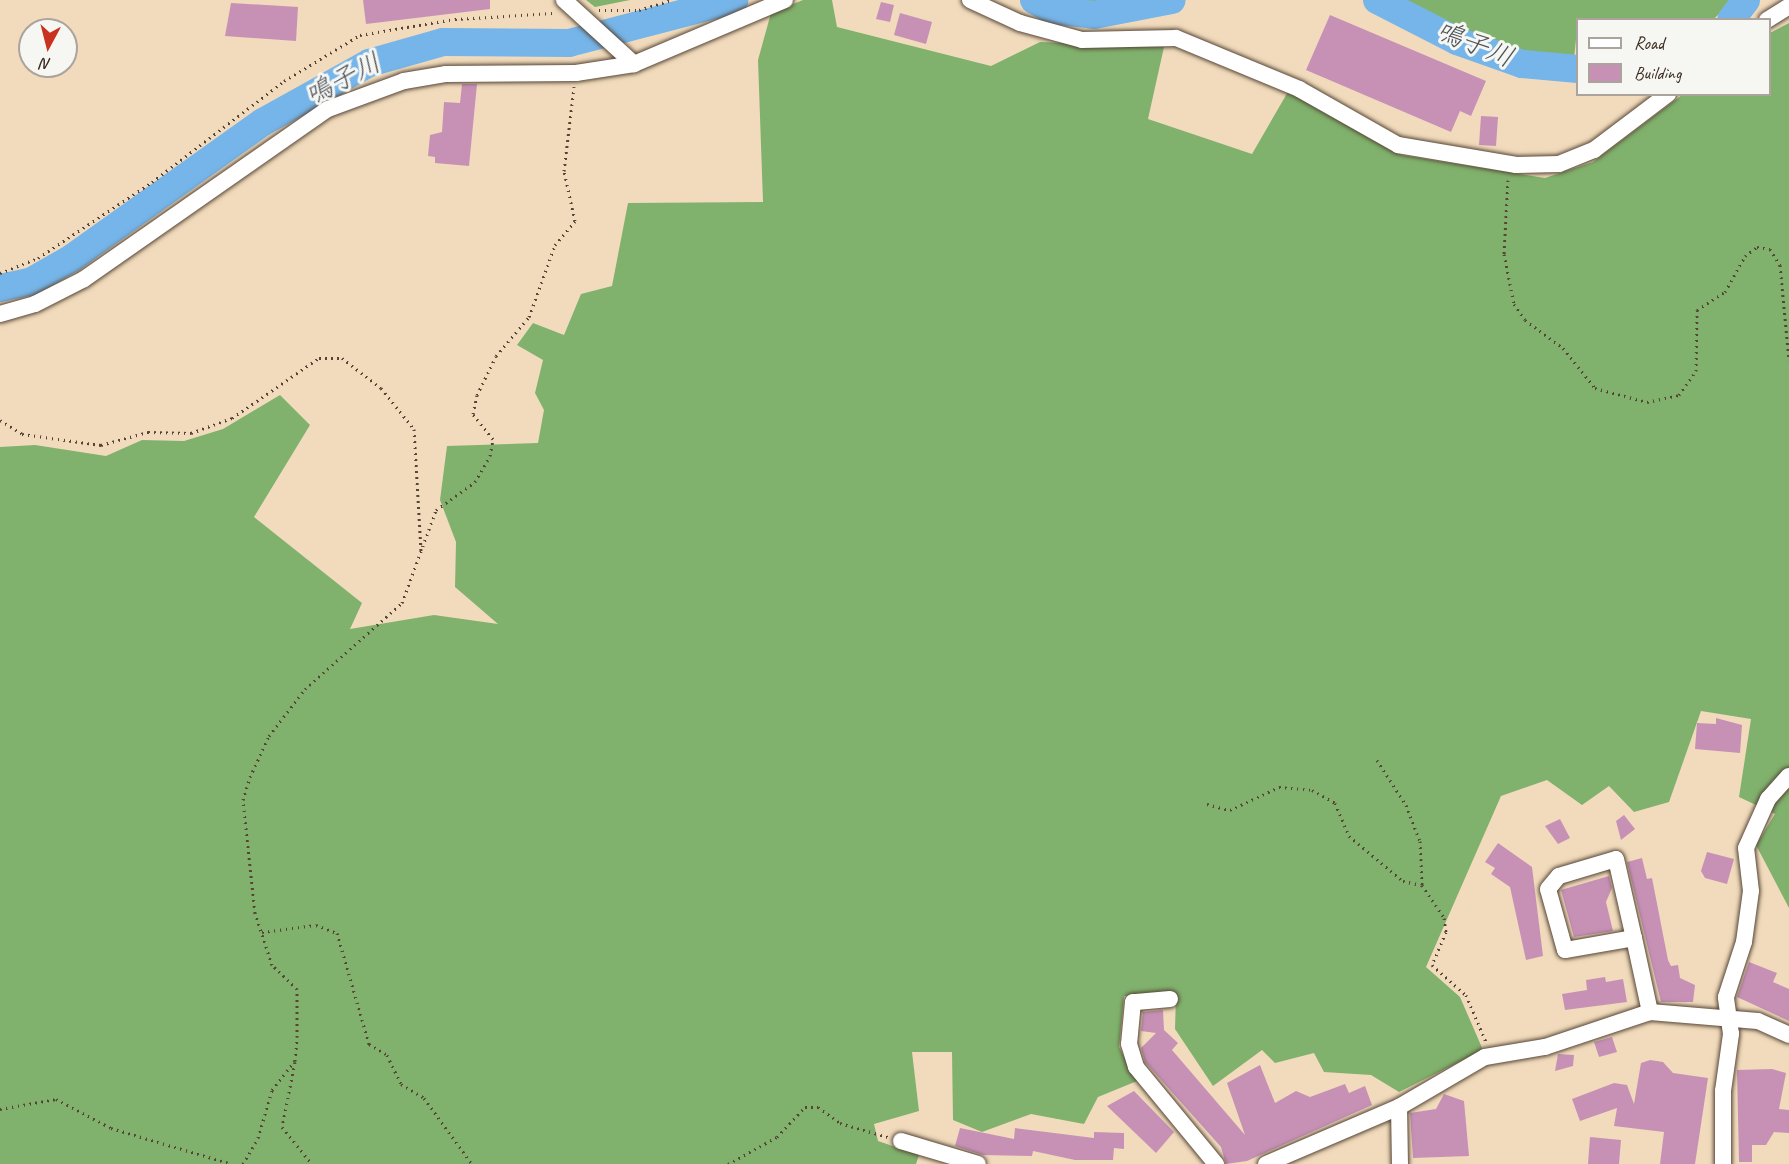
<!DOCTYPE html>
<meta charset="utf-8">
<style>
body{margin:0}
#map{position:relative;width:1789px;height:1164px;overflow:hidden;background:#f1dbbc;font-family:Caveat,"Klee One",sans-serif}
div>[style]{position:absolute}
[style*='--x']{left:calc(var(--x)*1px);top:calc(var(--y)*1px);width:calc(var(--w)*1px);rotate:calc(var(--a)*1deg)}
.forest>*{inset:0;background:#80b26d}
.river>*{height:28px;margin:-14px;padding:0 14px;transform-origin:14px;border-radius:14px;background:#76b5e9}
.building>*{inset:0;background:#c791b6}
.path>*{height:3px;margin-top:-1.5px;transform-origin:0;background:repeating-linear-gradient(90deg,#564536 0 1.5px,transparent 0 6px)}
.roads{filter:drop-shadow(0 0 2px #564536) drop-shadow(0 0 2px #564536)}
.street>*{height:16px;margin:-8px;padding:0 8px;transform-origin:8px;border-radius:8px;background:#fff}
span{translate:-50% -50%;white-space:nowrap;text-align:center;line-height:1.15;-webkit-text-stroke:6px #f6f6f2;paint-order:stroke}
.water-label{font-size:27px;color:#4d545b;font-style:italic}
.legend{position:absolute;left:1576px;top:18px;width:195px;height:78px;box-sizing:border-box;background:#f6f6f2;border:2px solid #aba49d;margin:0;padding:8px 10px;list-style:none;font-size:18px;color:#3b2a1e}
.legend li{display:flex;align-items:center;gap:12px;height:30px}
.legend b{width:30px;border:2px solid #aba49d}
.north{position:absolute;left:18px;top:18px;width:60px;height:60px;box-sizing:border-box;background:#f6f6f2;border:2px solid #aba49d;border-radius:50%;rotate:187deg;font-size:16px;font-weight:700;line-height:24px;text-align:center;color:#3b2a1e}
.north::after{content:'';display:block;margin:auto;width:21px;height:27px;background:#c8321e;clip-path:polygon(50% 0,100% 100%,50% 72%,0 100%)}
</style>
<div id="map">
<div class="forest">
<div style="clip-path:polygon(586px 0,630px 0,595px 7px)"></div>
<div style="clip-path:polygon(803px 0,832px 0,837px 27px,991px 66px,1040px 42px,1164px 47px,1148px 119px,1252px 154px,1289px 90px,1401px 155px,1545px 178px,1593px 162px,1682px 95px,1770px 94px,1770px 33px,1789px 23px,1789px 908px,1756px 845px,1775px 814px,1739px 797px,1751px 719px,1701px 711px,1669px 802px,1634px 812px,1609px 786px,1582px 805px,1547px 780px,1501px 796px,1426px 967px,1460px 997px,1483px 1050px,1399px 1092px,1371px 1075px,1324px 1072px,1314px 1053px,1275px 1063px,1262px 1050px,1213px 1086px,1175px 1029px,1176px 994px,1124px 996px,1119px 1047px,1137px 1081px,1098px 1097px,1084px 1124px,1031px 1114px,982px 1132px,953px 1120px,952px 1052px,912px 1052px,919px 1111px,874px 1124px,878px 1141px,919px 1155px,916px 1164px,0 1164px,0 447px,35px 445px,106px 456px,142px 440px,184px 441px,223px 429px,280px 395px,310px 425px,254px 517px,362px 603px,350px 629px,434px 615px,498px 624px,455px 587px,456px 542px,440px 500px,447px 446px,538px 443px,544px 410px,535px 393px,543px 360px,517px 345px,533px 323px,564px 335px,581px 294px,612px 286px,628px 203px,763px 202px,758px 60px,771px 13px)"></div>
<div style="clip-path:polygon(1057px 0,1120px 0,1094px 4px)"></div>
<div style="clip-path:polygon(1401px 0,1732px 0,1714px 19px,1578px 20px,1574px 59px,1524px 54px,1462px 31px)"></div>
</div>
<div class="river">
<div style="--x:1034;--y:0;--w:21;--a:29"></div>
<div style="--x:1052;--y:10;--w:42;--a:6.8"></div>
<div style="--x:1094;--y:15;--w:79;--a:-10.9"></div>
<div style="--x:1377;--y:0;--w:90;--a:27.1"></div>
<div style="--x:1457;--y:41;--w:69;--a:19.5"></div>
<div style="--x:1522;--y:64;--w:56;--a:5.1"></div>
<div style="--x:1731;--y:20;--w:25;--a:-53"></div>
<div style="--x:0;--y:288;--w:33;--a:-12"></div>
<div style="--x:32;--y:281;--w:46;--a:-29.9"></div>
<div style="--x:72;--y:258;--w:234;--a:-35.5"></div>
<div style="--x:263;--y:122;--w:121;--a:-29.1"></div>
<div style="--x:369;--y:63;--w:77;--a:-15.8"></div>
<div style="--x:443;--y:42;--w:126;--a:0.5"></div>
<div style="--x:569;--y:43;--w:171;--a:-14.6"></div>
</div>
<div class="building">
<div style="clip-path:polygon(363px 0,490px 0,490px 9px,366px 24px)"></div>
<div style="clip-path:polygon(881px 2px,894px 5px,890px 22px,876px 19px)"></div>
<div style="clip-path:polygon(231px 3px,298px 7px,296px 41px,225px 36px)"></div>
<div style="clip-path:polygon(900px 13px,932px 22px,926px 44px,894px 35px)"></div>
<div style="clip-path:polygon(1330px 15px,1486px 81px,1471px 116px,1460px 111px,1451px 132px,1306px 70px)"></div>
<div style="clip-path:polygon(462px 84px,477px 84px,469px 166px,435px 163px,435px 157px,428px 156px,430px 135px,442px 132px,444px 102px,460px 103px)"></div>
<div style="clip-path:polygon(1481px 116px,1498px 117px,1496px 146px,1479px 145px)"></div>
<div style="clip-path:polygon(1716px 718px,1742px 725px,1740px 753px,1695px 749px,1697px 723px,1716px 724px)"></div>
<div style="clip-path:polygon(1624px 815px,1635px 829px,1621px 840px,1616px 821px)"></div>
<div style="clip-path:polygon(1560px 819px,1570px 838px,1558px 844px,1545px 826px)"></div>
<div style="clip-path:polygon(1498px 843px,1532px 867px,1543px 956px,1526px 960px,1510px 887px,1491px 874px,1495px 868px,1485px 862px)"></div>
<div style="clip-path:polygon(1707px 852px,1734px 859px,1727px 884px,1705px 878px,1701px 871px)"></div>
<div style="clip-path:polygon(1642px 858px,1647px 879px,1652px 878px,1668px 960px,1671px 966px,1678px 965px,1680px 978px,1695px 985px,1693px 1002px,1661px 1002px,1627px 862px)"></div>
<div style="clip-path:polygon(1609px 876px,1612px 888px,1606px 902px,1613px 931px,1574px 937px,1561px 890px)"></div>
<div style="clip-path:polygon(1749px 962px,1777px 973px,1773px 982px,1789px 989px,1789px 1021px,1737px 997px)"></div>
<div style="clip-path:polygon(1605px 977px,1606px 982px,1623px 979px,1627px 1002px,1565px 1010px,1562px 994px,1587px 990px,1586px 980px)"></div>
<div style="clip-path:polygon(1163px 1010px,1164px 1030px,1178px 1043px,1172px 1050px,1245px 1135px,1227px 1083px,1260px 1065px,1275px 1103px,1296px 1091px,1310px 1097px,1345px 1084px,1349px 1093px,1365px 1086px,1372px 1105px,1247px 1161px,1226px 1164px,1221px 1147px,1145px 1062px,1141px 1048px,1156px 1033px,1141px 1031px,1143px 1012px)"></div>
<div style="clip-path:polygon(1612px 1037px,1617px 1052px,1599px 1057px,1594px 1042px)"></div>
<div style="clip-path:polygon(1558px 1054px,1574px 1055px,1573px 1066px,1555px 1071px)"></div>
<div style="clip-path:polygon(1650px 1060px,1663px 1062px,1673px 1073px,1708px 1078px,1695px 1164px,1660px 1164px,1664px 1132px,1614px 1126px,1617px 1108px,1580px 1121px,1572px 1099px,1614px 1083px,1627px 1085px,1634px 1104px,1641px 1063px)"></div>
<div style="clip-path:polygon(1772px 1069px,1786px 1073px,1779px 1109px,1789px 1110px,1789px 1133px,1774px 1132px,1766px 1145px,1752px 1145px,1752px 1162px,1739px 1162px,1737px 1070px)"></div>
<div style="clip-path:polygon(1134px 1091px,1174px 1132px,1156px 1153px,1107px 1106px)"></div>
<div style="clip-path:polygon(1444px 1094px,1464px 1101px,1469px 1156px,1413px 1158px,1410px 1113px,1436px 1109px)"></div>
<div style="clip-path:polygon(960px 1128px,1014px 1139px,1015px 1128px,1094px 1138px,1094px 1132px,1124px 1133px,1124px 1149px,1114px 1148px,1113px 1160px,1075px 1160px,1033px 1151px,1032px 1156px,983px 1155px,955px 1146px)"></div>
<div style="clip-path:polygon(1590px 1137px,1621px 1140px,1619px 1164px,1588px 1164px)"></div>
</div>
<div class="path">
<div style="--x:599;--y:10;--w:40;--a:0"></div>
<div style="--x:639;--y:10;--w:34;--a:-17"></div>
<div style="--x:1508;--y:180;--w:74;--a:93.1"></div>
<div style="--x:1504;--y:254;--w:51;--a:78.7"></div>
<div style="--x:1514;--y:304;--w:19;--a:55"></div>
<div style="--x:1525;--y:320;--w:47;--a:36.4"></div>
<div style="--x:1563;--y:348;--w:51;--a:51.3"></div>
<div style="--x:1595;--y:388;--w:54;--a:15.1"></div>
<div style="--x:1647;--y:402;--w:33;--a:-12"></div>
<div style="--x:1679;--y:395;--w:29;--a:-55"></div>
<div style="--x:1696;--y:371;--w:61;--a:-89.1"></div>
<div style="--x:1697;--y:310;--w:33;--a:-33"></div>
<div style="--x:1725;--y:292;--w:41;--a:-60.9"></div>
<div style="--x:1745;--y:256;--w:15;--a:-37"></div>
<div style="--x:1757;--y:247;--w:13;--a:9"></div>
<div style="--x:1770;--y:249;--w:19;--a:58"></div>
<div style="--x:1780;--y:265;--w:96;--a:84.6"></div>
<div style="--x:0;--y:273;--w:41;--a:-21.5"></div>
<div style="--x:38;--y:258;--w:137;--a:-33.7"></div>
<div style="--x:152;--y:182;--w:166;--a:-37.4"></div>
<div style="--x:284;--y:81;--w:89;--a:-31.2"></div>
<div style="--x:360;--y:35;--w:96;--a:-9.6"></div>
<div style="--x:455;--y:19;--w:98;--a:-3.5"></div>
<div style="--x:0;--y:420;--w:26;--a:32"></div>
<div style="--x:22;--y:434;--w:80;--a:7.9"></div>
<div style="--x:101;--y:445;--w:49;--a:-15.5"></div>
<div style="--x:148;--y:432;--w:43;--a:1.3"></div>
<div style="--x:191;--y:433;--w:44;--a:-20.1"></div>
<div style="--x:232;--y:418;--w:106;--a:-34.6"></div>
<div style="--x:319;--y:358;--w:23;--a:0"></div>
<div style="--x:342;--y:358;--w:49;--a:37.6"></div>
<div style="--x:381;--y:388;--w:53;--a:51.2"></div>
<div style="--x:414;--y:429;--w:123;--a:86.7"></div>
<div style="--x:1377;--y:760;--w:54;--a:57.2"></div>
<div style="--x:1406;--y:805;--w:39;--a:69"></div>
<div style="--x:1420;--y:841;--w:44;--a:87.4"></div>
<div style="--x:1422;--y:885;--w:40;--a:56"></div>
<div style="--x:1444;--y:918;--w:14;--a:82"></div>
<div style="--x:1446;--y:932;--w:36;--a:113"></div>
<div style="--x:1432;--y:965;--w:45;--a:41.4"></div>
<div style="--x:1466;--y:995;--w:51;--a:66.9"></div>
<div style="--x:1207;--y:804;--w:24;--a:15"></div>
<div style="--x:1230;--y:810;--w:54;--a:-25.1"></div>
<div style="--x:1279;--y:787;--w:33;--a:5"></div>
<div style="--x:1312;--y:790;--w:26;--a:29"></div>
<div style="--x:1335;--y:803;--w:36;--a:67"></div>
<div style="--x:1349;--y:836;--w:70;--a:39.8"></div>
<div style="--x:1403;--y:881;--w:19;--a:12"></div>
<div style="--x:262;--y:932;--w:54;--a:-7.4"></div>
<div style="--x:316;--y:925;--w:22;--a:21"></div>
<div style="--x:337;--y:933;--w:116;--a:73.9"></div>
<div style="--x:369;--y:1044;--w:21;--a:31"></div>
<div style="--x:387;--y:1055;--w:32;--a:64"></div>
<div style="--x:401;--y:1084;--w:27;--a:31"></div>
<div style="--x:424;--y:1098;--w:82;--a:54"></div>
<div style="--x:295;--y:1062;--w:66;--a:101.3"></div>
<div style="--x:282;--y:1127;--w:48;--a:51"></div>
<div style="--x:0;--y:1109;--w:57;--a:-10.1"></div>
<div style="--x:56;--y:1099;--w:62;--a:27.8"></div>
<div style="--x:111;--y:1128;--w:126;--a:16.6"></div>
<div style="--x:243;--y:1164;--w:30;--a:-60"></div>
<div style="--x:258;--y:1138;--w:50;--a:-73.7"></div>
<div style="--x:272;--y:1090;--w:37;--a:-52"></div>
<div style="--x:295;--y:1061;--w:24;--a:-85"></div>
<div style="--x:297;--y:1037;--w:48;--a:-90"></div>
<div style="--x:297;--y:989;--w:35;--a:-136"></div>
<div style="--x:272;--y:965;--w:55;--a:-108.1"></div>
<div style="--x:255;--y:913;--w:114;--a:-96.1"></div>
<div style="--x:243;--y:800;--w:24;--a:-73"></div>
<div style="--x:250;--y:777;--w:45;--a:-65.1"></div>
<div style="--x:269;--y:736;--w:59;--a:-52.5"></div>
<div style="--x:305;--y:689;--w:130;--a:-41.6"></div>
<div style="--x:402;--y:603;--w:99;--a:-69.9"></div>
<div style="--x:436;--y:510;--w:48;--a:-35.7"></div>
<div style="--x:475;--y:482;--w:30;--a:-60"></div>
<div style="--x:490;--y:456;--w:17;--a:-80"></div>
<div style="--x:493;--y:439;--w:32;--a:-129"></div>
<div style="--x:473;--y:414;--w:19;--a:-78"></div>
<div style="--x:477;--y:395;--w:43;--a:-64"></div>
<div style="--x:496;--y:356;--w:51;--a:-49.8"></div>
<div style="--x:529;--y:317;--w:77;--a:-70.1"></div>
<div style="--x:555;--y:245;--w:31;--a:-50"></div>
<div style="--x:575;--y:221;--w:51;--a:-102.4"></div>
<div style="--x:564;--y:171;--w:85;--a:-83.2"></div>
<div style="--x:728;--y:1164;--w:56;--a:-28.9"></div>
<div style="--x:777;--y:1137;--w:41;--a:-47"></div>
<div style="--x:805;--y:1107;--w:13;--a:0"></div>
<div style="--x:818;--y:1107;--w:27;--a:36"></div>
<div style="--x:840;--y:1123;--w:50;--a:16.3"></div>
</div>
<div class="roads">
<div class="street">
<div style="--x:564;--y:0;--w:95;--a:42.4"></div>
<div style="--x:970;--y:0;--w:55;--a:24.7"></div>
<div style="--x:1020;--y:23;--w:64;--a:15.3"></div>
<div style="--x:1082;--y:40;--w:94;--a:-1.2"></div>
<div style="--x:1176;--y:38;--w:133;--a:22.5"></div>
<div style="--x:1299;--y:89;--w:114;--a:29.5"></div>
<div style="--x:1398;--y:145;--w:120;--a:9.6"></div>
<div style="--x:1516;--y:165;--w:43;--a:-1.3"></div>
<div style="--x:1559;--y:164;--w:38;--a:-22"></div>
<div style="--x:1594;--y:150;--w:93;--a:-37.1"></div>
<div style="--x:1767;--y:20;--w:26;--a:-32"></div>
<div style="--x:0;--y:314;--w:36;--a:-16"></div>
<div style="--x:35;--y:304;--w:55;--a:-27"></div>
<div style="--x:84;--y:279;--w:297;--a:-34.9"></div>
<div style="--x:328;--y:109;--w:81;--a:-20.2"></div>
<div style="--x:404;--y:81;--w:43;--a:-9.5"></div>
<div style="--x:446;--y:74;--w:130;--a:-0.4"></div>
<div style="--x:576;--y:73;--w:59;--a:-8.8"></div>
<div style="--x:634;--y:64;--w:164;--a:-23"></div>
<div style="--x:1634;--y:938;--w:70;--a:170.1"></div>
<div style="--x:1565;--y:950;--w:63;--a:-105.6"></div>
<div style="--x:1548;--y:889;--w:17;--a:-50"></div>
<div style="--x:1559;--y:876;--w:59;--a:-16.6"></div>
<div style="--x:1616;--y:859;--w:81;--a:77.2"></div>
<div style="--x:1634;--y:938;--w:76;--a:77.8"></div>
<div style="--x:1170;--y:999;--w:37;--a:175"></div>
<div style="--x:1133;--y:1002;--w:42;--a:95.4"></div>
<div style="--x:1129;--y:1044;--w:24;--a:73"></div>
<div style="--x:1136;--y:1067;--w:126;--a:50.5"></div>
<div style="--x:1399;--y:1107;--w:57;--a:89"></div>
<div style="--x:901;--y:1141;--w:80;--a:16.6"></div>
<div style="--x:1266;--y:1164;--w:145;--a:-23.2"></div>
<div style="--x:1399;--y:1107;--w:99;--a:-30.2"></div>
<div style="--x:1485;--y:1057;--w:61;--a:-9.5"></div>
<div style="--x:1545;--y:1047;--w:111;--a:-18.4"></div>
<div style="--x:1650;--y:1012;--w:108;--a:4.8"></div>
<div style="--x:1758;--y:1021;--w:34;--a:24"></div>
<div style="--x:1723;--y:1164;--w:73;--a:-90"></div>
<div style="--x:1723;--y:1091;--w:58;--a:-82"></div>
<div style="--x:1731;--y:1034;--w:37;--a:-98"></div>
<div style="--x:1726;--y:997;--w:58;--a:-71.9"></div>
<div style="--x:1744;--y:942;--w:51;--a:-82.2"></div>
<div style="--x:1751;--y:891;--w:43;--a:-96.6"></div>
<div style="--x:1746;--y:848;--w:54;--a:-65.8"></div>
<div style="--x:1768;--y:799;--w:31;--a:-48"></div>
</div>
</div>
<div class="water-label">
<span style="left:1475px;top:44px;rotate:22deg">鳴子川</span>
<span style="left:343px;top:79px;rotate:-27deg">鳴子川</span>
</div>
<ul class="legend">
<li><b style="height:8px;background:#fff"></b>Road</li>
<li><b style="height:16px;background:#c791b6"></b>Building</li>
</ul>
<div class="north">N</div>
</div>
